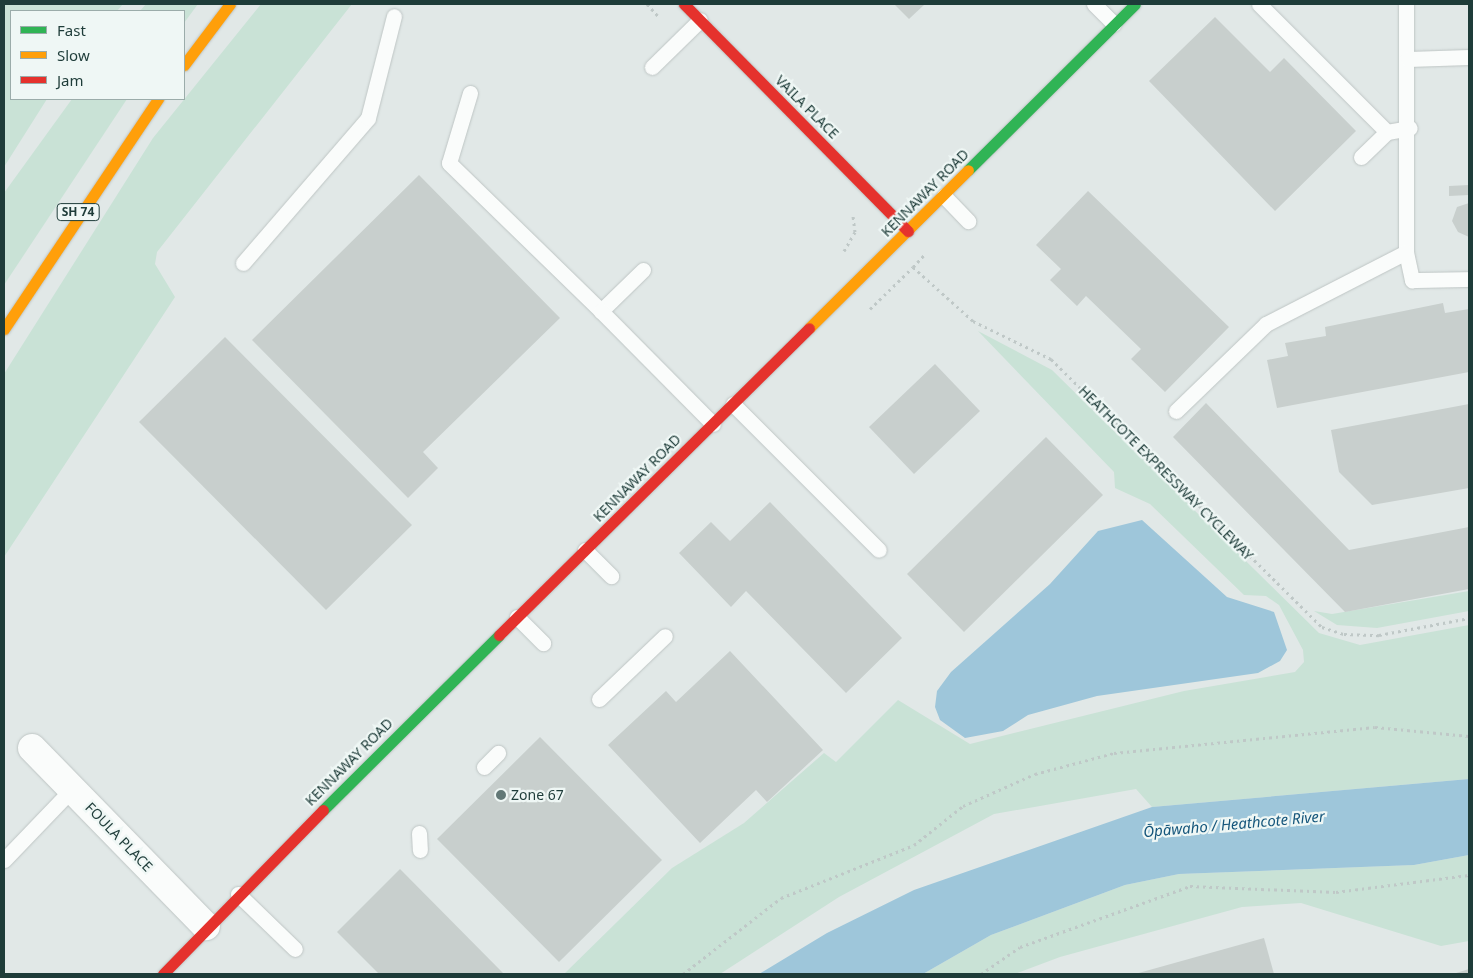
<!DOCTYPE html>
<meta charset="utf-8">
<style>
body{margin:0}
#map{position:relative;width:1473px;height:978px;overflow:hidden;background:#e1e8e7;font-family:"Noto Sans",sans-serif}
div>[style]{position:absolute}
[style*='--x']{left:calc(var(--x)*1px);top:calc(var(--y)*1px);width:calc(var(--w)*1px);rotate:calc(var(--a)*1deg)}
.green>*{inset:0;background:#c9e2d6}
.water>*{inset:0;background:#9ec6da}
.building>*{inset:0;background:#c8cfcd}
.path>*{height:3px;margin-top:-1.5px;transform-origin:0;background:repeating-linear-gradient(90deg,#bfc8c7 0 2.5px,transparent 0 6.5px)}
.roads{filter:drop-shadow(0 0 1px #bec5c4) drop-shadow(0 0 1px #bec5c4)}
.lane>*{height:15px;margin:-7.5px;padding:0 7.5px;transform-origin:7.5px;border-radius:7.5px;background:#fafcfb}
.street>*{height:28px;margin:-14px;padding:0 14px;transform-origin:14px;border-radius:14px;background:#fafcfb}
.fast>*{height:11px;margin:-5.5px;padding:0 5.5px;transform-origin:5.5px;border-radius:5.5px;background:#30b455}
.slow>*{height:11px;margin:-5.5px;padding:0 5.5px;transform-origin:5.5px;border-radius:5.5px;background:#ff9f0a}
.jam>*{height:11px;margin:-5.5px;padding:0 5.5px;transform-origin:5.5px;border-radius:5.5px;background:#e5322d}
.dots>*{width:14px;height:14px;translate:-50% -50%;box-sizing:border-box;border:2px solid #eff7f5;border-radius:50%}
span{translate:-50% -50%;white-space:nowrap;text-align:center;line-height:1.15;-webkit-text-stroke:4.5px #eff7f5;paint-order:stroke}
.shield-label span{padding:1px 4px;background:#eff7f5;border:1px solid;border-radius:4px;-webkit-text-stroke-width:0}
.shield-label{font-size:12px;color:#1e3c39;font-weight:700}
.street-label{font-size:14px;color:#1e3c39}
.poi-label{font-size:14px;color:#1e3c39}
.left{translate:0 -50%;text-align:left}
.water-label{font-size:15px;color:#15567b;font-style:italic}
.frame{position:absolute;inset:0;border:5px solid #1e3c39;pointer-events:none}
.legend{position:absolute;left:10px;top:10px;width:175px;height:90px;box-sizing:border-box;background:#eff7f5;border:1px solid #9bacaa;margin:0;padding:6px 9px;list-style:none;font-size:15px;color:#1e3c39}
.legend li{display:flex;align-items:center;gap:10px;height:25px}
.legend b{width:25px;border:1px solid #9bacaa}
</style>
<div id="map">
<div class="green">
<div style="clip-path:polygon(4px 4px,123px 4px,117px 11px,11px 11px,11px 99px,47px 99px,4px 167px)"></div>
<div style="clip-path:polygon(146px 4px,198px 4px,184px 23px,184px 11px,140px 11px)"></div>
<div style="clip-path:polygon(261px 4px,352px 4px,157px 252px,155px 264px,175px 297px,4px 557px,4px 374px,153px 138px)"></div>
<div style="clip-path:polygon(72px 99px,127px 99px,4px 285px,4px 193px)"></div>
<div style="clip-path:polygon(978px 331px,1052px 370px,1319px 633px,1360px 645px,1469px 625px,1469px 779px,1152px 807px,1136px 789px,994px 814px,839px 897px,720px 974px,564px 974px,672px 868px,744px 823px,824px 753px,836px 762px,898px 700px,970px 744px,1184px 691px,1295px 672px,1304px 662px,1303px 650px,1279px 605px,1266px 596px,1244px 595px,1150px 504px,1115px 488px,1114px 472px)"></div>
<div style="clip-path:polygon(1469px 591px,1469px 611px,1377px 628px,1337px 625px,1314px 611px,1332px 614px)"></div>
<div style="clip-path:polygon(1469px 855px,1469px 941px,1441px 946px,1301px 903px,1242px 907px,1060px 957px,1015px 974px,923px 974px,991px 935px,1125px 885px,1179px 874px,1414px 865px)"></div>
</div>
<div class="water">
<div style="clip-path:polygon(1142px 520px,1227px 597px,1274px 612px,1287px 650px,1280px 661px,1258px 673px,1097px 696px,1028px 715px,1003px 731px,965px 738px,940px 720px,935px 707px,937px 691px,951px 672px,1050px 584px,1098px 531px)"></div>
<div style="clip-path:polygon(1469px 779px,1469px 855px,1414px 865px,1179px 874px,1125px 885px,991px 935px,923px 974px,759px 974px,827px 933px,914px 890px,1152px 807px)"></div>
</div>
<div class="building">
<div style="clip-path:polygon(894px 4px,925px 4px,909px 19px)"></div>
<div style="clip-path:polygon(1215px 17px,1270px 72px,1284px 58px,1356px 131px,1275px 211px,1149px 81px)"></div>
<div style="clip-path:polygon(419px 175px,560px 318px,423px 452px,438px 468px,408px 498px,252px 340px)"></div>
<div style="clip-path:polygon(1469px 185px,1469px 195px,1449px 196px,1449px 186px)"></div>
<div style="clip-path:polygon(1088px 191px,1229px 327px,1165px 392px,1131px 359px,1141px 349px,1086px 296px,1077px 306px,1050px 280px,1061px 269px,1036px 245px)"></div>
<div style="clip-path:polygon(1469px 203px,1469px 237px,1458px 232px,1452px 221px,1457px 207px)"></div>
<div style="clip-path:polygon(1443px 303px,1445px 313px,1469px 309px,1469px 372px,1277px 408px,1267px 360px,1288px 356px,1285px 343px,1326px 336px,1325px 327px)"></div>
<div style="clip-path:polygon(225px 337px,412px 525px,326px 610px,139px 422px)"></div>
<div style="clip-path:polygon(935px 364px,980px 411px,914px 474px,869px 427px)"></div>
<div style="clip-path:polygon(1206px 403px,1349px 550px,1469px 527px,1469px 589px,1345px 612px,1173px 437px)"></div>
<div style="clip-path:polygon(1469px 404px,1469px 488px,1372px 505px,1339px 472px,1331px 430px)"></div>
<div style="clip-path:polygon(1046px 437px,1103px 495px,964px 632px,907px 574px)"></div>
<div style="clip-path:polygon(770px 502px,902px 638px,846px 693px,746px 591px,731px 607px,679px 553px,711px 522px,730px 541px)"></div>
<div style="clip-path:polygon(730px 651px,823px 750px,767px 802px,756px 790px,700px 843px,608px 745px,666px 691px,676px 702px)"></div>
<div style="clip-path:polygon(540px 737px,662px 860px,559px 962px,437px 839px)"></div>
<div style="clip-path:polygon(400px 869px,504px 974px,379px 974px,337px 932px)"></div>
<div style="clip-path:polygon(1264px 938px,1274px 974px,1135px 974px)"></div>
<div style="clip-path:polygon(1469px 969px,1469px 974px,1453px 974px)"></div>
</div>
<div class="path">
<div style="--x:647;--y:4;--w:18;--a:47"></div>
<div style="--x:844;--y:251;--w:22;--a:-60"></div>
<div style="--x:855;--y:232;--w:16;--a:-97"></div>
<div style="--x:913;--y:267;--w:16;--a:-47"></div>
<div style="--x:870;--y:309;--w:60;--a:-44.3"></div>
<div style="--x:913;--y:267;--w:81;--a:42"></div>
<div style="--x:973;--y:321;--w:87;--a:26"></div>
<div style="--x:1051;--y:359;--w:381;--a:44.7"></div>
<div style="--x:1322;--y:627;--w:23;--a:18"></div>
<div style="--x:1344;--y:634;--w:35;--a:2"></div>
<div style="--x:1379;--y:635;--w:92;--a:-10.7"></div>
<div style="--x:683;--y:974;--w:124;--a:-37.8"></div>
<div style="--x:781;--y:898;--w:143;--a:-21.7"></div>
<div style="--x:914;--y:845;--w:63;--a:-38.5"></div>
<div style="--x:963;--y:806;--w:79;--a:-24"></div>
<div style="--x:1035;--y:774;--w:82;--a:-14.9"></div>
<div style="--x:1114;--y:753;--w:262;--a:-5.7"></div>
<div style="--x:1375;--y:727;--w:94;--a:5.5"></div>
<div style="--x:981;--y:974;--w:47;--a:-34.7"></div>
<div style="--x:1020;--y:947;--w:181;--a:-19.7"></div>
<div style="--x:1190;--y:886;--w:146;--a:2.4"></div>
<div style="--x:1336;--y:892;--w:134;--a:-7.3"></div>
</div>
<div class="roads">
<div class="lane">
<div style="--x:1094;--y:4;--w:28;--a:45"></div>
<div style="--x:1259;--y:4;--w:181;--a:45"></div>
<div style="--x:1406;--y:4;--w:248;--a:90"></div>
<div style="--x:1406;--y:252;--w:29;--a:78"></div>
<div style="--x:1412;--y:280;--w:57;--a:-1"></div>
<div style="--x:1408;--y:59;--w:61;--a:-1.9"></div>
<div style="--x:652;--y:67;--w:67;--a:-44.4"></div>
<div style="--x:470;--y:93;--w:73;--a:106.7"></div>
<div style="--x:449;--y:163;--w:212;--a:44.2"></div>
<div style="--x:1361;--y:157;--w:36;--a:-44"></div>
<div style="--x:1387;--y:132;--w:23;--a:-10"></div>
<div style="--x:944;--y:196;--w:35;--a:46"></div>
<div style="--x:243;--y:263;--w:191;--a:-49.2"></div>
<div style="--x:368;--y:118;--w:105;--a:-75.7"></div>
<div style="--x:643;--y:270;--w:59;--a:135.7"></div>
<div style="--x:601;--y:311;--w:159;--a:45.3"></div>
<div style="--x:733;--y:404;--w:206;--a:45"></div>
<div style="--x:1176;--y:411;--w:125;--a:-44"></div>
<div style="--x:1266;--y:324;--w:157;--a:-27.2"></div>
<div style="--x:585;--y:550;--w:37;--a:45"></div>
<div style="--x:517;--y:617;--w:37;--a:45"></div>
<div style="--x:599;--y:699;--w:91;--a:-43.7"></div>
<div style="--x:484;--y:767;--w:20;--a:-45"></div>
<div style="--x:419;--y:833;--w:17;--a:87"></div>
<div style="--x:4;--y:860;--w:98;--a:-46.2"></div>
<div style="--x:238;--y:894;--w:79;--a:44"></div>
</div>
<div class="street">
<div style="--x:32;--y:748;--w:249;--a:45.7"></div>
</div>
<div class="fast">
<div style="--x:968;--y:170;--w:235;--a:-44.8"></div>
<div style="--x:323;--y:810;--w:248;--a:-44.8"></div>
</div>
<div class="slow">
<div style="--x:184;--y:65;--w:76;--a:-53"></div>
<div style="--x:809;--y:328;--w:224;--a:-44.8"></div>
<div style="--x:4;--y:329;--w:277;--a:-56.2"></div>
</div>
<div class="jam">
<div style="--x:684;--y:4;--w:319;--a:45.4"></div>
<div style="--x:499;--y:635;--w:436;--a:-44.7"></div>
<div style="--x:163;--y:974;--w:229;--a:-45.7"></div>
</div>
</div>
<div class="dots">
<div style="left:501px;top:795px;background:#627876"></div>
</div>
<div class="shield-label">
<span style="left:78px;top:212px">SH 74</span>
</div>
<div class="street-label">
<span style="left:807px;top:107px;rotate:45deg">VAILA PLACE</span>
<span style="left:925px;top:193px;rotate:-45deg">KENNAWAY ROAD</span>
<span style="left:1166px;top:473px;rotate:45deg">HEATHCOTE EXPRESSWAY CYCLEWAY</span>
<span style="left:637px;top:478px;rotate:-45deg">KENNAWAY ROAD</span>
<span style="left:349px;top:762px;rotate:-45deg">KENNAWAY ROAD</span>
<span style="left:119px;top:837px;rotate:46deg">FOULA PLACE</span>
</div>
<div class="poi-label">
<span class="left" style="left:511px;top:795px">Zone 67</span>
</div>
<div class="water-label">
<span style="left:1234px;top:824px;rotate:-5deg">Ōpāwaho / Heathcote River</span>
</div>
<div class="frame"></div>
<ul class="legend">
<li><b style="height:6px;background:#30b455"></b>Fast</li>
<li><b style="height:6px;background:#ff9f0a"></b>Slow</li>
<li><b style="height:6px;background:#e5322d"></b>Jam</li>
</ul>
</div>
